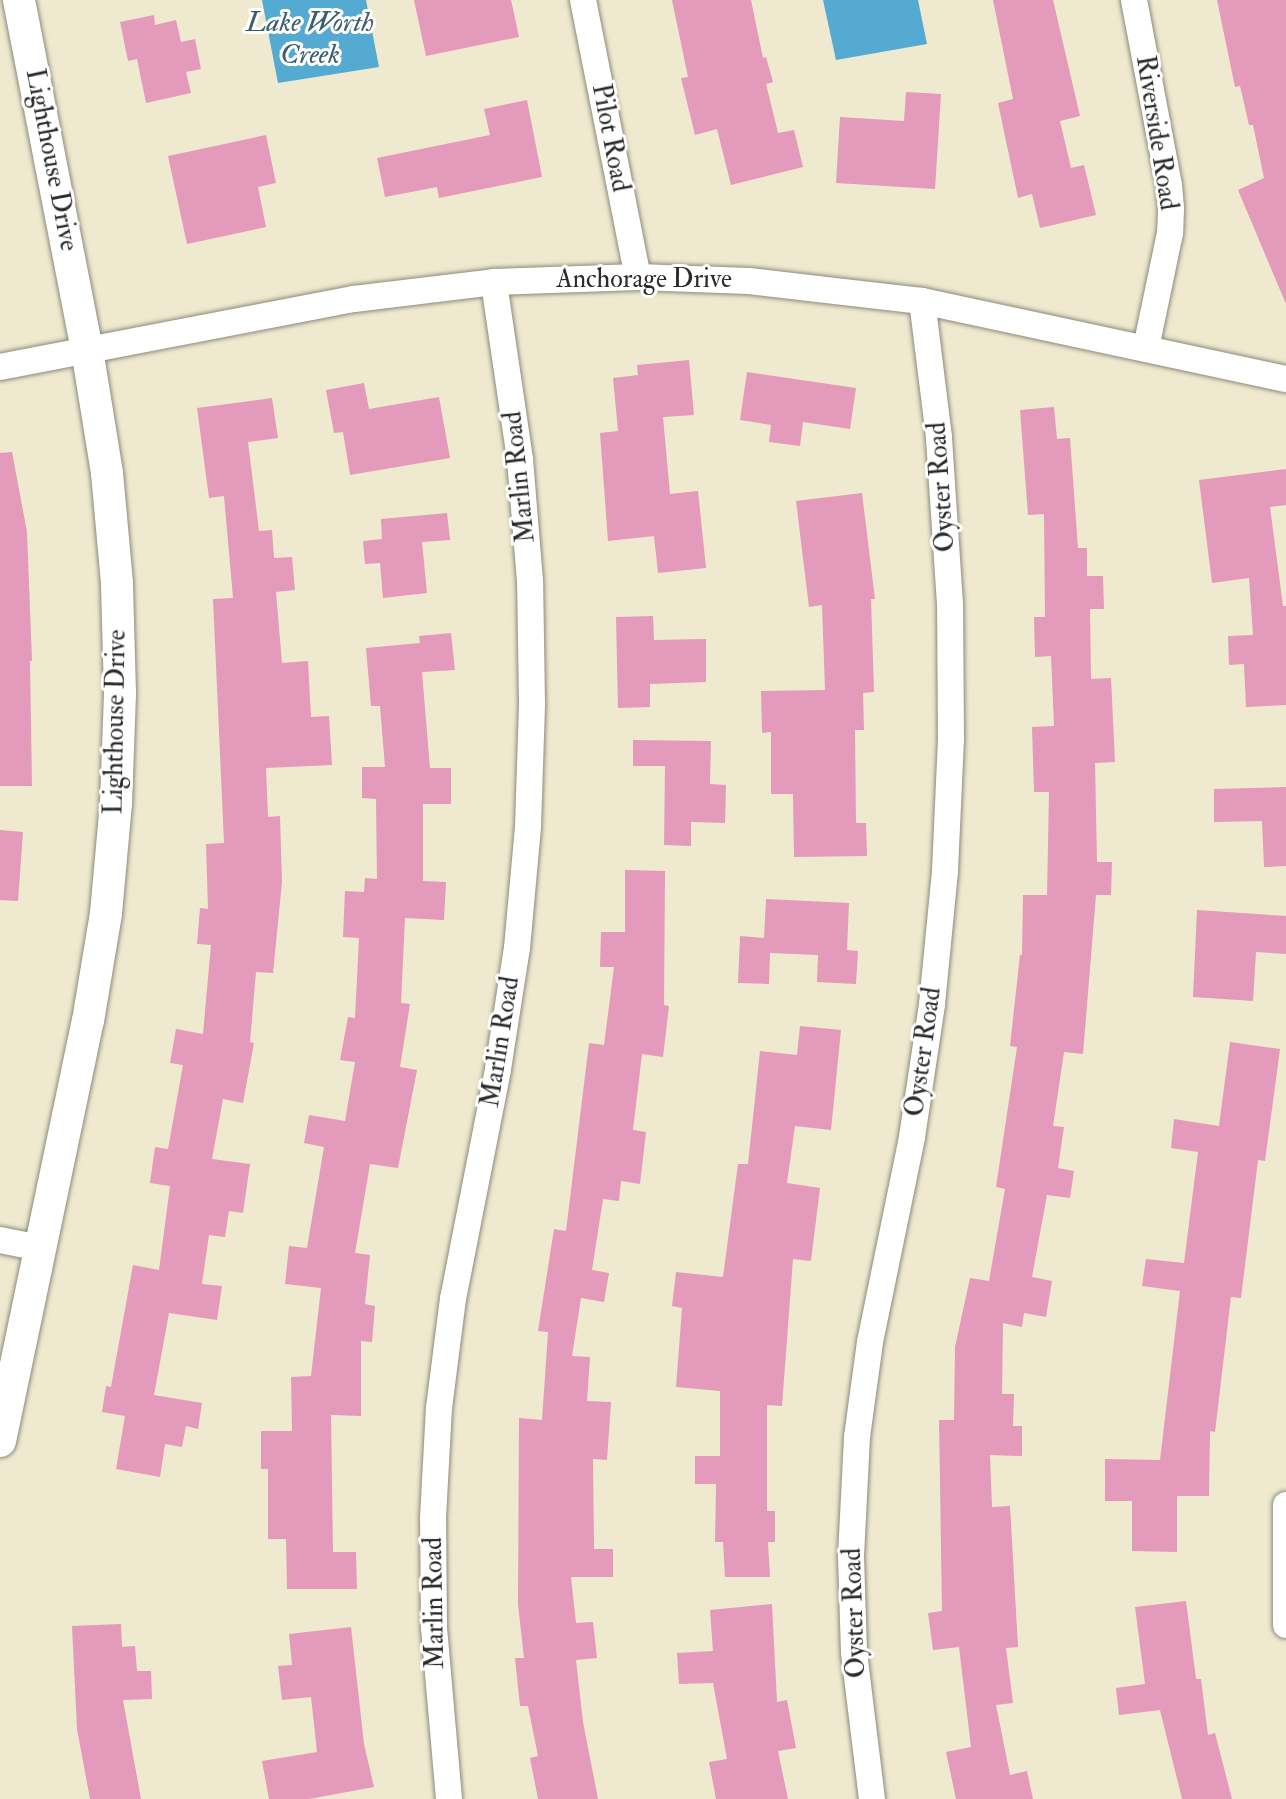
<!DOCTYPE html>
<style>
body{margin:0}
#map{position:relative;width:1286px;height:1799px;overflow:hidden;background:#efe9cf;font-family:"IM FELL Double Pica",serif}
div>[style]{position:absolute}
[style*='--x']{left:calc(var(--x)*1px);top:calc(var(--y)*1px);width:calc(var(--w)*1px);rotate:calc(var(--a)*1deg)}
.water>*{inset:0;background:#54aad0}
.building>*{inset:0;background:#e49aba}
.roads{filter:drop-shadow(0 0 2px #8d8a7d) drop-shadow(0 0 2px #8d8a7d)}
.minor>*{height:26px;margin:-13px;padding:0 13px;transform-origin:13px;border-radius:13px;background:#fff}
.tertiary>*{height:32px;margin:-16px;padding:0 16px;transform-origin:16px;border-radius:16px;background:#fff}
span{translate:-50% -50%;white-space:nowrap;text-align:center;line-height:1.15;-webkit-text-stroke:6px #fff;paint-order:stroke}
.street-label{font-size:26px;color:#2b2b2b}
.water-label{font-size:28px;color:#3b5e6d;font-style:italic}
</style>
<div id="map">
<div class="water">
<div style="clip-path:polygon(262px 0,366px 0,379px 67px,278px 83px)"></div>
<div style="clip-path:polygon(823px 0,918px 0,927px 44px,836px 60px)"></div>
</div>
<div class="building">
<div style="clip-path:polygon(414px 0,511px 0,519px 37px,426px 56px)"></div>
<div style="clip-path:polygon(672px 0,751px 0,763px 58px,766px 57px,773px 82px,766px 84px,778px 133px,794px 130px,803px 167px,731px 185px,717px 129px,695px 135px,681px 78px,688px 77px)"></div>
<div style="clip-path:polygon(993px 0,1053px 0,1080px 116px,1060px 121px,1071px 168px,1084px 165px,1096px 215px,1040px 228px,1032px 194px,1018px 198px,998px 103px,1013px 99px)"></div>
<div style="clip-path:polygon(1217px 0,1286px 0,1286px 304px,1238px 190px,1264px 178px,1253px 125px,1249px 125px,1240px 86px,1235px 87px)"></div>
<div style="clip-path:polygon(154px 15px,155px 25px,176px 20px,181px 42px,195px 39px,201px 69px,186px 72px,191px 93px,146px 103px,137px 59px,128px 61px,120px 22px)"></div>
<div style="clip-path:polygon(906px 92px,941px 94px,935px 189px,836px 183px,840px 117px,904px 121px)"></div>
<div style="clip-path:polygon(527px 100px,542px 177px,439px 198px,437px 187px,385px 197px,377px 158px,490px 135px,484px 109px)"></div>
<div style="clip-path:polygon(266px 135px,276px 183px,258px 187px,266px 227px,187px 244px,168px 156px)"></div>
<div style="clip-path:polygon(689px 360px,694px 415px,663px 417px,670px 494px,698px 491px,706px 568px,658px 573px,654px 536px,608px 541px,600px 433px,618px 431px,613px 378px,638px 375px,637px 365px)"></div>
<div style="clip-path:polygon(747px 372px,856px 388px,850px 429px,803px 422px,800px 446px,769px 442px,771px 425px,740px 420px)"></div>
<div style="clip-path:polygon(364px 383px,369px 409px,439px 397px,450px 458px,350px 475px,343px 432px,334px 433px,326px 390px)"></div>
<div style="clip-path:polygon(272px 398px,278px 438px,248px 442px,259px 531px,272px 530px,274px 558px,292px 557px,295px 590px,276px 592px,282px 663px,308px 661px,311px 717px,329px 716px,332px 765px,266px 768px,268px 817px,280px 816px,282px 882px,273px 973px,256px 972px,250px 1042px,254px 1043px,243px 1103px,223px 1099px,212px 1159px,250px 1164px,243px 1213px,229px 1211px,225px 1237px,209px 1235px,202px 1284px,222px 1286px,217px 1320px,169px 1313px,154px 1395px,202px 1403px,198px 1429px,186px 1426px,182px 1447px,165px 1444px,160px 1477px,116px 1469px,125px 1416px,102px 1412px,106px 1386px,111px 1387px,133px 1265px,159px 1270px,170px 1186px,150px 1183px,155px 1147px,168px 1149px,183px 1065px,170px 1063px,176px 1029px,203px 1034px,211px 945px,197px 944px,200px 908px,208px 909px,206px 844px,224px 843px,213px 599px,233px 598px,224px 496px,209px 498px,197px 408px)"></div>
<div style="clip-path:polygon(1054px 407px,1057px 439px,1070px 438px,1078px 548px,1087px 548px,1087px 576px,1103px 576px,1104px 609px,1090px 609px,1091px 679px,1111px 678px,1115px 762px,1095px 763px,1097px 862px,1112px 862px,1111px 895px,1096px 895px,1083px 1054px,1064px 1052px,1053px 1126px,1064px 1127px,1058px 1168px,1074px 1171px,1070px 1198px,1047px 1195px,1032px 1277px,1052px 1281px,1046px 1317px,1024px 1313px,1022px 1327px,1003px 1323px,1002px 1394px,1014px 1394px,1013px 1426px,1022px 1426px,1022px 1456px,990px 1455px,992px 1507px,1010px 1506px,1018px 1647px,1006px 1648px,1013px 1703px,996px 1705px,1010px 1775px,1027px 1771px,1033px 1799px,956px 1799px,946px 1752px,971px 1747px,959px 1647px,933px 1650px,928px 1613px,942px 1611px,939px 1420px,954px 1420px,955px 1347px,970px 1278px,989px 1281px,1005px 1189px,996px 1187px,1017px 1047px,1010px 1046px,1020px 955px,1022px 955px,1023px 895px,1047px 895px,1049px 792px,1034px 792px,1032px 727px,1054px 726px,1051px 656px,1035px 657px,1034px 617px,1045px 617px,1044px 514px,1028px 515px,1020px 410px)"></div>
<div style="clip-path:polygon(12px 452px,27px 532px,32px 661px,30px 661px,32px 786px,0 786px,0 453px)"></div>
<div style="clip-path:polygon(1286px 469px,1286px 505px,1270px 507px,1283px 606px,1286px 606px,1286px 705px,1246px 707px,1244px 664px,1229px 665px,1228px 636px,1253px 635px,1249px 578px,1212px 583px,1199px 480px)"></div>
<div style="clip-path:polygon(862px 493px,875px 599px,871px 599px,874px 692px,863px 693px,864px 730px,855px 730px,856px 823px,866px 823px,867px 856px,794px 857px,793px 794px,771px 794px,771px 732px,762px 733px,761px 691px,825px 690px,822px 605px,809px 607px,796px 501px)"></div>
<div style="clip-path:polygon(447px 513px,450px 540px,422px 542px,427px 593px,383px 598px,380px 563px,365px 564px,363px 541px,382px 539px,381px 519px)"></div>
<div style="clip-path:polygon(653px 616px,654px 640px,706px 639px,706px 682px,650px 684px,650px 707px,618px 708px,616px 617px)"></div>
<div style="clip-path:polygon(451px 633px,455px 670px,422px 672px,430px 768px,451px 768px,451px 804px,423px 804px,423px 881px,446px 882px,444px 920px,405px 918px,401px 1003px,410px 1004px,400px 1067px,417px 1070px,398px 1168px,370px 1164px,355px 1253px,370px 1255px,365px 1304px,375px 1306px,372px 1342px,361px 1341px,361px 1416px,331px 1415px,333px 1552px,356px 1552px,357px 1589px,287px 1589px,286px 1539px,268px 1539px,268px 1469px,261px 1469px,261px 1431px,292px 1431px,291px 1377px,311px 1376px,321px 1288px,285px 1284px,289px 1246px,307px 1248px,324px 1147px,304px 1143px,309px 1115px,345px 1121px,355px 1062px,340px 1060px,348px 1017px,355px 1018px,359px 938px,343px 937px,345px 891px,364px 892px,365px 878px,377px 879px,376px 799px,362px 798px,362px 767px,385px 767px,380px 706px,371px 706px,366px 648px,420px 643px,419px 636px)"></div>
<div style="clip-path:polygon(633px 740px,711px 741px,710px 784px,726px 785px,725px 823px,691px 822px,691px 846px,664px 845px,665px 766px,633px 766px)"></div>
<div style="clip-path:polygon(1286px 787px,1286px 866px,1264px 867px,1262px 821px,1214px 822px,1214px 789px)"></div>
<div style="clip-path:polygon(0 830px,23px 832px,18px 901px,0 900px)"></div>
<div style="clip-path:polygon(625px 870px,665px 871px,664px 1005px,669px 1006px,663px 1057px,642px 1054px,633px 1130px,646px 1132px,640px 1184px,621px 1181px,619px 1201px,603px 1199px,592px 1270px,609px 1273px,604px 1302px,581px 1298px,572px 1356px,590px 1357px,587px 1401px,611px 1402px,607px 1460px,593px 1459px,594px 1549px,613px 1549px,613px 1577px,571px 1577px,576px 1623px,593px 1622px,597px 1658px,576px 1660px,583px 1722px,598px 1799px,538px 1799px,530px 1758px,538px 1756px,528px 1706px,520px 1706px,515px 1658px,524px 1658px,518px 1604px,519px 1418px,542px 1420px,548px 1332px,538px 1331px,554px 1229px,566px 1231px,589px 1043px,604px 1045px,614px 967px,600px 967px,601px 932px,625px 932px)"></div>
<div style="clip-path:polygon(766px 899px,849px 903px,847px 950px,858px 951px,856px 984px,817px 982px,818px 955px,770px 953px,769px 984px,738px 983px,740px 936px,764px 938px)"></div>
<div style="clip-path:polygon(1197px 910px,1286px 916px,1286px 954px,1256px 952px,1253px 1001px,1193px 997px)"></div>
<div style="clip-path:polygon(800px 1026px,841px 1030px,831px 1130px,795px 1126px,787px 1183px,820px 1188px,811px 1261px,793px 1259px,782px 1406px,767px 1405px,767px 1511px,775px 1511px,775px 1542px,768px 1542px,770px 1577px,725px 1577px,723px 1542px,715px 1542px,716px 1484px,695px 1484px,695px 1456px,720px 1456px,720px 1391px,676px 1387px,682px 1308px,672px 1306px,676px 1272px,723px 1277px,738px 1164px,748px 1164px,760px 1051px,797px 1055px)"></div>
<div style="clip-path:polygon(1230px 1042px,1280px 1049px,1265px 1161px,1258px 1160px,1241px 1298px,1231px 1297px,1215px 1432px,1210px 1431px,1209px 1496px,1177px 1496px,1177px 1552px,1132px 1551px,1132px 1501px,1105px 1501px,1105px 1459px,1160px 1460px,1180px 1291px,1142px 1286px,1146px 1259px,1184px 1263px,1198px 1152px,1171px 1148px,1174px 1119px,1219px 1126px)"></div>
<div style="clip-path:polygon(1186px 1601px,1196px 1679px,1201px 1679px,1208px 1735px,1215px 1733px,1232px 1799px,1182px 1799px,1160px 1710px,1119px 1715px,1116px 1688px,1145px 1684px,1135px 1607px)"></div>
<div style="clip-path:polygon(772px 1604px,777px 1702px,787px 1700px,796px 1748px,778px 1751px,788px 1799px,716px 1799px,709px 1762px,727px 1759px,713px 1683px,679px 1684px,677px 1653px,713px 1651px,710px 1610px)"></div>
<div style="clip-path:polygon(121px 1624px,122px 1647px,135px 1646px,137px 1671px,151px 1671px,152px 1699px,123px 1700px,141px 1799px,90px 1799px,77px 1729px,72px 1626px)"></div>
<div style="clip-path:polygon(351px 1627px,364px 1744px,374px 1787px,309px 1799px,269px 1799px,262px 1761px,317px 1752px,311px 1697px,282px 1700px,278px 1666px,292px 1665px,289px 1634px)"></div>
</div>
<div class="roads">
<div class="minor">
<div style="--x:583;--y:0;--w:282;--a:78.8"></div>
<div style="--x:1134;--y:0;--w:188;--a:79.3"></div>
<div style="--x:1169;--y:185;--w:24;--a:85"></div>
<div style="--x:1171;--y:209;--w:24;--a:92"></div>
<div style="--x:1170;--y:233;--w:117;--a:101.8"></div>
<div style="--x:0;--y:367;--w:360;--a:-10.9"></div>
<div style="--x:354;--y:299;--w:141;--a:-6.9"></div>
<div style="--x:494;--y:282;--w:144;--a:-2"></div>
<div style="--x:638;--y:277;--w:111;--a:2.1"></div>
<div style="--x:749;--y:281;--w:174;--a:6.6"></div>
<div style="--x:922;--y:301;--w:372;--a:12.1"></div>
<div style="--x:0;--y:1240;--w:41;--a:11.3"></div>
<div style="--x:1286;--y:1505;--w:120;--a:90"></div>
<div style="--x:449;--y:1799;--w:173;--a:-95"></div>
<div style="--x:434;--y:1627;--w:109;--a:-90.5"></div>
<div style="--x:433;--y:1518;--w:110;--a:-86.9"></div>
<div style="--x:439;--y:1408;--w:110;--a:-82.7"></div>
<div style="--x:453;--y:1299;--w:234;--a:-78.9"></div>
<div style="--x:498;--y:1069;--w:122;--a:-81.1"></div>
<div style="--x:517;--y:948;--w:122;--a:-84.8"></div>
<div style="--x:528;--y:826;--w:123;--a:-88.1"></div>
<div style="--x:532;--y:703;--w:122;--a:-90.9"></div>
<div style="--x:530;--y:581;--w:122;--a:-94.7"></div>
<div style="--x:520;--y:459;--w:179;--a:-98.4"></div>
<div style="--x:872;--y:1799;--w:148;--a:-97"></div>
<div style="--x:854;--y:1652;--w:96;--a:-91.8"></div>
<div style="--x:851;--y:1556;--w:119;--a:-87.1"></div>
<div style="--x:857;--y:1437;--w:96;--a:-82.2"></div>
<div style="--x:870;--y:1342;--w:209;--a:-78.4"></div>
<div style="--x:912;--y:1137;--w:134;--a:-81.4"></div>
<div style="--x:932;--y:1004;--w:134;--a:-84.4"></div>
<div style="--x:945;--y:871;--w:133;--a:-87.4"></div>
<div style="--x:951;--y:738;--w:134;--a:-90.4"></div>
<div style="--x:950;--y:604;--w:167;--a:-93.8"></div>
<div style="--x:939;--y:437;--w:137;--a:-97.1"></div>
</div>
<div class="tertiary">
<div style="--x:0;--y:1441;--w:429;--a:-78.2"></div>
<div style="--x:88;--y:1021;--w:109;--a:-80.5"></div>
<div style="--x:106;--y:913;--w:110;--a:-84.8"></div>
<div style="--x:116;--y:803;--w:110;--a:-87.9"></div>
<div style="--x:120;--y:693;--w:110;--a:-91.6"></div>
<div style="--x:117;--y:583;--w:110;--a:-95.2"></div>
<div style="--x:107;--y:473;--w:125;--a:-99.2"></div>
<div style="--x:87;--y:350;--w:357;--a:-101"></div>
</div>
</div>
<div class="street-label">
<span style="left:1156px;top:133px;rotate:81deg">Riverside Road</span>
<span style="left:610px;top:138px;rotate:79deg">Pilot Road</span>
<span style="left:51px;top:160px;rotate:79deg">Lighthouse Drive</span>
<span style="left:644px;top:280px">Anchorage Drive</span>
<span style="left:520px;top:477px;rotate:-96deg">Marlin Road</span>
<span style="left:942px;top:487px;rotate:-94deg">Oyster Road</span>
<span style="left:116px;top:722px;rotate:-89deg">Lighthouse Drive</span>
<span style="left:501px;top:1042px;rotate:-81deg">Marlin Road</span>
<span style="left:924px;top:1052px;rotate:-82deg">Oyster Road</span>
<span style="left:435px;top:1603px;rotate:-91deg">Marlin Road</span>
<span style="left:855px;top:1613px;rotate:-92deg">Oyster Road</span>
</div>
<div class="water-label">
<span style="left:310px;top:39px">Lake Worth<br>Creek</span>
</div>
</div>
